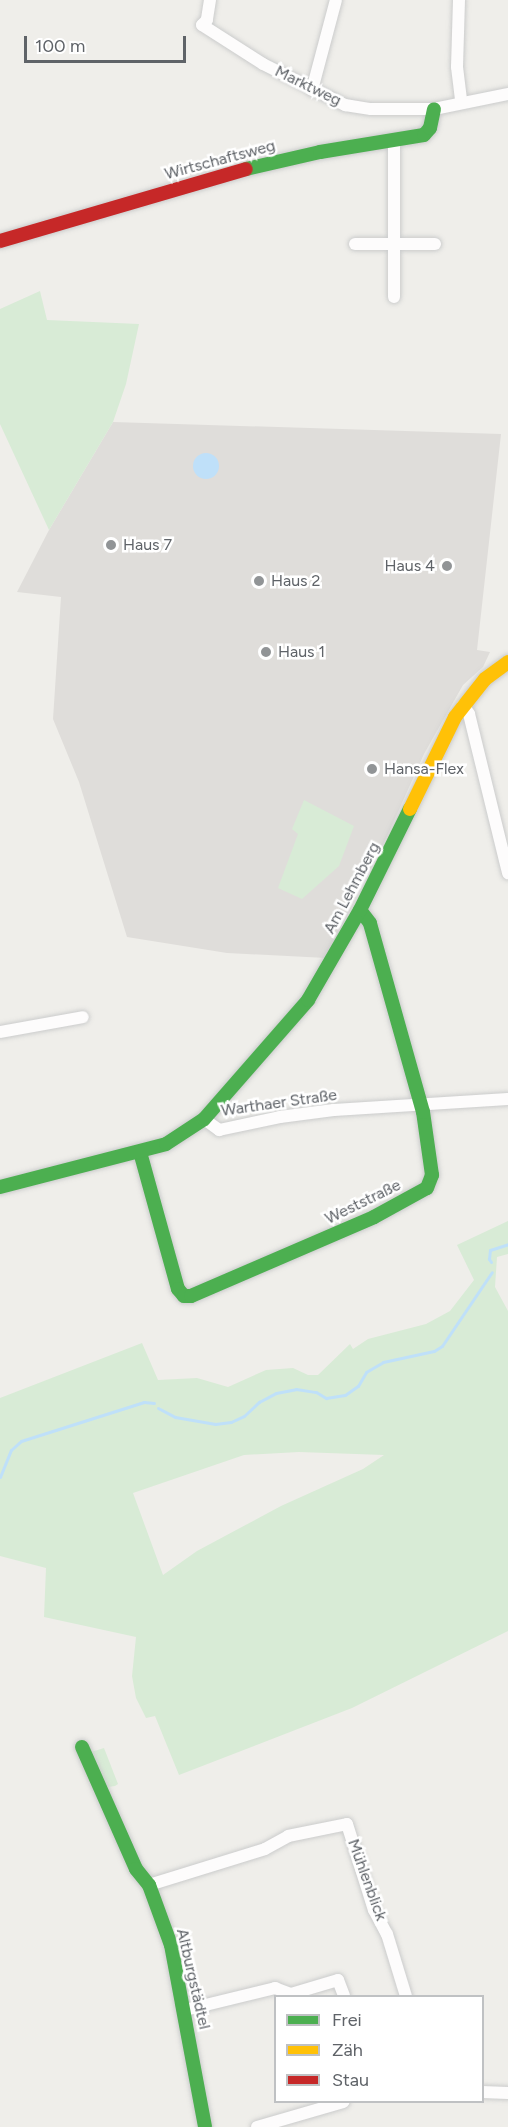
<!DOCTYPE html>
<meta charset="utf-8">
<style>
body{margin:0}
#map{position:relative;width:508px;height:2127px;overflow:hidden;background:#efeeea;font-family:Figtree,sans-serif}
div>[style]{position:absolute}
[style*='--x']{left:calc(var(--x)*1px);top:calc(var(--y)*1px);width:calc(var(--w)*1px);rotate:calc(var(--a)*1deg)}
.industrial>*{inset:0;background:#dfddda}
.green>*{inset:0;background:#d8ebd6}
.water>*{inset:0;background:#bfe0f9}
.round{border-radius:50%}
.stream>*{height:3px;margin:-1.5px;padding:0 1.5px;transform-origin:1.5px;border-radius:1.5px;background:#bfe0f9}
.roads{filter:drop-shadow(0 0 2px #cbcccc) drop-shadow(0 0 2px #cbcccc)}
.street>*{height:12px;margin:-6px;padding:0 6px;transform-origin:6px;border-radius:6px;background:#fdfcfc}
.fast>*{height:14px;margin:-7px;padding:0 7px;transform-origin:7px;border-radius:7px;background:#4caf50}
.slow>*{height:14px;margin:-7px;padding:0 7px;transform-origin:7px;border-radius:7px;background:#ffc107}
.jam>*{height:14px;margin:-7px;padding:0 7px;transform-origin:7px;border-radius:7px;background:#c62828}
.dots>*{width:16px;height:16px;translate:-50% -50%;box-sizing:border-box;border:3px solid #fff;border-radius:50%}
span{translate:-50% -50%;white-space:nowrap;text-align:center;line-height:1.15;-webkit-text-stroke:5px #fff;paint-order:stroke}
.street-label{font-size:16px;color:#5f6368}
.poi-label{font-size:16px;color:#5f6368}
.left{translate:0 -50%;text-align:left}
.right{translate:-100% -50%;text-align:right}
.legend{position:absolute;left:274px;top:1995px;width:210px;height:108px;box-sizing:border-box;background:#fff;border:2px solid #bfc1c3;margin:0;padding:8px 10px;list-style:none;font-size:18px;color:#5f6368}
.legend li{display:flex;align-items:center;gap:12px;height:30px}
.legend b{width:30px;border:2px solid #bfc1c3}
.scale{position:absolute;left:24px;top:36px;width:162px;height:27px;box-sizing:border-box;border:3px solid #5f6368;border-top:0;padding-left:8px;font-size:18px;line-height:21px;white-space:nowrap;color:#5f6368;-webkit-text-stroke:4px #fff;paint-order:stroke}
</style>
<div id="map">
<div class="industrial">
<div style="clip-path:polygon(113px 422px,501px 434px,477px 650px,490px 652px,483px 667px,463px 685px,424px 754px,389px 832px,326px 958px,227px 953px,127px 937px,79px 782px,53px 719px,61px 597px,17px 592px,49px 530px)"></div>
</div>
<div class="green">
<div style="clip-path:polygon(40px 291px,47px 320px,139px 324px,126px 384px,113px 422px,49px 530px,0 424px,0 309px)"></div>
<div style="clip-path:polygon(304px 800px,354px 826px,339px 866px,302px 899px,278px 888px,298px 834px,292px 829px)"></div>
<div style="clip-path:polygon(evenodd,508px 1221px,508px 1254px,497px 1257px,495px 1287px,508px 1311px,508px 1631px,352px 1708px,179px 1775px,155px 1716px,146px 1718px,136px 1698px,132px 1676px,136px 1637px,44px 1617px,46px 1568px,0 1556px,0 1398px,142px 1343px,158px 1380px,197px 1378px,228px 1387px,266px 1370px,293px 1368px,308px 1375px,318px 1375px,350px 1344px,353px 1349px,368px 1339px,426px 1324px,450px 1311px,474px 1280px,457px 1245px,508px 1221px,299px 1452px,384px 1455px,363px 1469px,281px 1506px,197px 1551px,163px 1575px,133px 1493px,244px 1455px,299px 1452px)"></div>
<div style="clip-path:polygon(104px 1748px,118px 1784px,115px 1786px,108px 1787px,88px 1753px)"></div>
</div>
<div class="water">
<div class="round" style="left:193px;top:453px;width:26px;height:26px"></div>
</div>
<div class="stream">
<div style="--x:491;--y:1262;--w:4;--a:-124"></div>
<div style="--x:489;--y:1259;--w:9;--a:-84"></div>
<div style="--x:490;--y:1250;--w:19;--a:-18"></div>
<div style="--x:158;--y:1408;--w:19;--a:28"></div>
<div style="--x:175;--y:1417;--w:41;--a:9.9"></div>
<div style="--x:215;--y:1424;--w:16;--a:-7"></div>
<div style="--x:231;--y:1422;--w:14;--a:-25"></div>
<div style="--x:244;--y:1416;--w:21;--a:-43"></div>
<div style="--x:259;--y:1402;--w:19;--a:-28"></div>
<div style="--x:276;--y:1393;--w:20;--a:-11"></div>
<div style="--x:296;--y:1389;--w:20;--a:9"></div>
<div style="--x:316;--y:1392;--w:12;--a:31"></div>
<div style="--x:326;--y:1398;--w:19;--a:-9"></div>
<div style="--x:345;--y:1395;--w:16;--a:-35"></div>
<div style="--x:358;--y:1386;--w:16;--a:-60"></div>
<div style="--x:366;--y:1372;--w:20;--a:-30"></div>
<div style="--x:383;--y:1362;--w:52;--a:-12.2"></div>
<div style="--x:434;--y:1351;--w:9;--a:-32"></div>
<div style="--x:442;--y:1346;--w:89;--a:-56"></div>
<div style="--x:0;--y:1477;--w:29;--a:-68"></div>
<div style="--x:11;--y:1450;--w:13;--a:-42"></div>
<div style="--x:21;--y:1441;--w:129;--a:-17.6"></div>
<div style="--x:144;--y:1402;--w:10;--a:6"></div>
</div>
<div class="roads">
<div class="street">
<div style="--x:210;--y:0;--w:20;--a:99"></div>
<div style="--x:207;--y:20;--w:7;--a:135"></div>
<div style="--x:202;--y:25;--w:72;--a:32.6"></div>
<div style="--x:263;--y:64;--w:92;--a:26.6"></div>
<div style="--x:345;--y:105;--w:26;--a:9"></div>
<div style="--x:371;--y:109;--w:63;--a:0"></div>
<div style="--x:434;--y:109;--w:76;--a:-11.5"></div>
<div style="--x:459;--y:0;--w:67;--a:91.7"></div>
<div style="--x:457;--y:67;--w:34;--a:83"></div>
<div style="--x:312;--y:90;--w:93;--a:-75.1"></div>
<div style="--x:394;--y:142;--w:155;--a:90"></div>
<div style="--x:355;--y:244;--w:80;--a:0"></div>
<div style="--x:463;--y:705;--w:11;--a:56"></div>
<div style="--x:469;--y:714;--w:164;--a:76.2"></div>
<div style="--x:0;--y:1032;--w:84;--a:-10.2"></div>
<div style="--x:204;--y:1119;--w:19;--a:36"></div>
<div style="--x:219;--y:1130;--w:62;--a:-12"></div>
<div style="--x:280;--y:1117;--w:54;--a:-7.4"></div>
<div style="--x:334;--y:1110;--w:174;--a:-3.6"></div>
<div style="--x:149;--y:1885;--w:121;--a:-17.2"></div>
<div style="--x:265;--y:1849;--w:26;--a:-29"></div>
<div style="--x:288;--y:1836;--w:60;--a:-11.5"></div>
<div style="--x:347;--y:1824;--w:90;--a:72.6"></div>
<div style="--x:374;--y:1910;--w:27;--a:62"></div>
<div style="--x:387;--y:1934;--w:65;--a:73"></div>
<div style="--x:185;--y:2010;--w:93;--a:-13.7"></div>
<div style="--x:275;--y:1988;--w:17;--a:21"></div>
<div style="--x:291;--y:1994;--w:49;--a:-16.6"></div>
<div style="--x:338;--y:1980;--w:17;--a:69"></div>
<div style="--x:482;--y:2092;--w:26;--a:2"></div>
<div style="--x:257;--y:2127;--w:90;--a:-16.2"></div>
</div>
<div class="fast">
<div style="--x:246;--y:169;--w:76;--a:-12.9"></div>
<div style="--x:320;--y:152;--w:105;--a:-9.3"></div>
<div style="--x:424;--y:135;--w:9;--a:-49"></div>
<div style="--x:430;--y:128;--w:19;--a:-78"></div>
<div style="--x:140;--y:1152;--w:142;--a:74.5"></div>
<div style="--x:178;--y:1289;--w:9;--a:49"></div>
<div style="--x:184;--y:1296;--w:7;--a:0"></div>
<div style="--x:191;--y:1296;--w:199;--a:-23.3"></div>
<div style="--x:374;--y:1217;--w:60;--a:-28.7"></div>
<div style="--x:427;--y:1188;--w:14;--a:-69"></div>
<div style="--x:432;--y:1175;--w:64;--a:-98.1"></div>
<div style="--x:423;--y:1112;--w:196;--a:-105.7"></div>
<div style="--x:370;--y:923;--w:16;--a:-128"></div>
<div style="--x:0;--y:1187;--w:171;--a:-14.5"></div>
<div style="--x:166;--y:1144;--w:45;--a:-33.3"></div>
<div style="--x:204;--y:1119;--w:158;--a:-48.8"></div>
<div style="--x:308;--y:1000;--w:104;--a:-60"></div>
<div style="--x:360;--y:910;--w:113;--a:-63.7"></div>
<div style="--x:82;--y:1747;--w:133;--a:66.1"></div>
<div style="--x:136;--y:1869;--w:21;--a:51"></div>
<div style="--x:149;--y:1885;--w:64;--a:69.9"></div>
<div style="--x:171;--y:1945;--w:185;--a:79.4"></div>
</div>
<div class="slow">
<div style="--x:410;--y:809;--w:102;--a:-63.9"></div>
<div style="--x:455;--y:717;--w:48;--a:-51.7"></div>
<div style="--x:485;--y:679;--w:29;--a:-36"></div>
</div>
<div class="jam">
<div style="--x:0;--y:241;--w:256;--a:-16.3"></div>
</div>
</div>
<div class="dots">
<div style="left:111px;top:545px;background:#919496"></div>
<div style="left:447px;top:566px;background:#919496"></div>
<div style="left:259px;top:581px;background:#919496"></div>
<div style="left:266px;top:652px;background:#919496"></div>
<div style="left:372px;top:769px;background:#919496"></div>
</div>
<div class="street-label">
<span style="left:308px;top:86px;rotate:26deg">Marktweg</span>
<span style="left:220px;top:160px;rotate:-15deg">Wirtschaftsweg</span>
<span style="left:352px;top:888px;rotate:-62deg">Am Lehmberg</span>
<span style="left:279px;top:1103px;rotate:-8deg">Warthaer Straße</span>
<span style="left:363px;top:1202px;rotate:-26deg">Weststraße</span>
<span style="left:367px;top:1880px;rotate:70deg">Mühlenblick</span>
<span style="left:193px;top:1979px;rotate:77deg">Altburgstädtel</span>
</div>
<div class="poi-label">
<span class="left" style="left:123px;top:545px">Haus 7</span>
<span class="right" style="left:435px;top:566px">Haus 4</span>
<span class="left" style="left:271px;top:581px">Haus 2</span>
<span class="left" style="left:278px;top:652px">Haus 1</span>
<span class="left" style="left:384px;top:769px">Hansa-Flex</span>
</div>
<ul class="legend">
<li><b style="height:8px;background:#4caf50"></b>Frei</li>
<li><b style="height:8px;background:#ffc107"></b>Zäh</li>
<li><b style="height:8px;background:#c62828"></b>Stau</li>
</ul>
<div class="scale">100 m</div>
</div>
